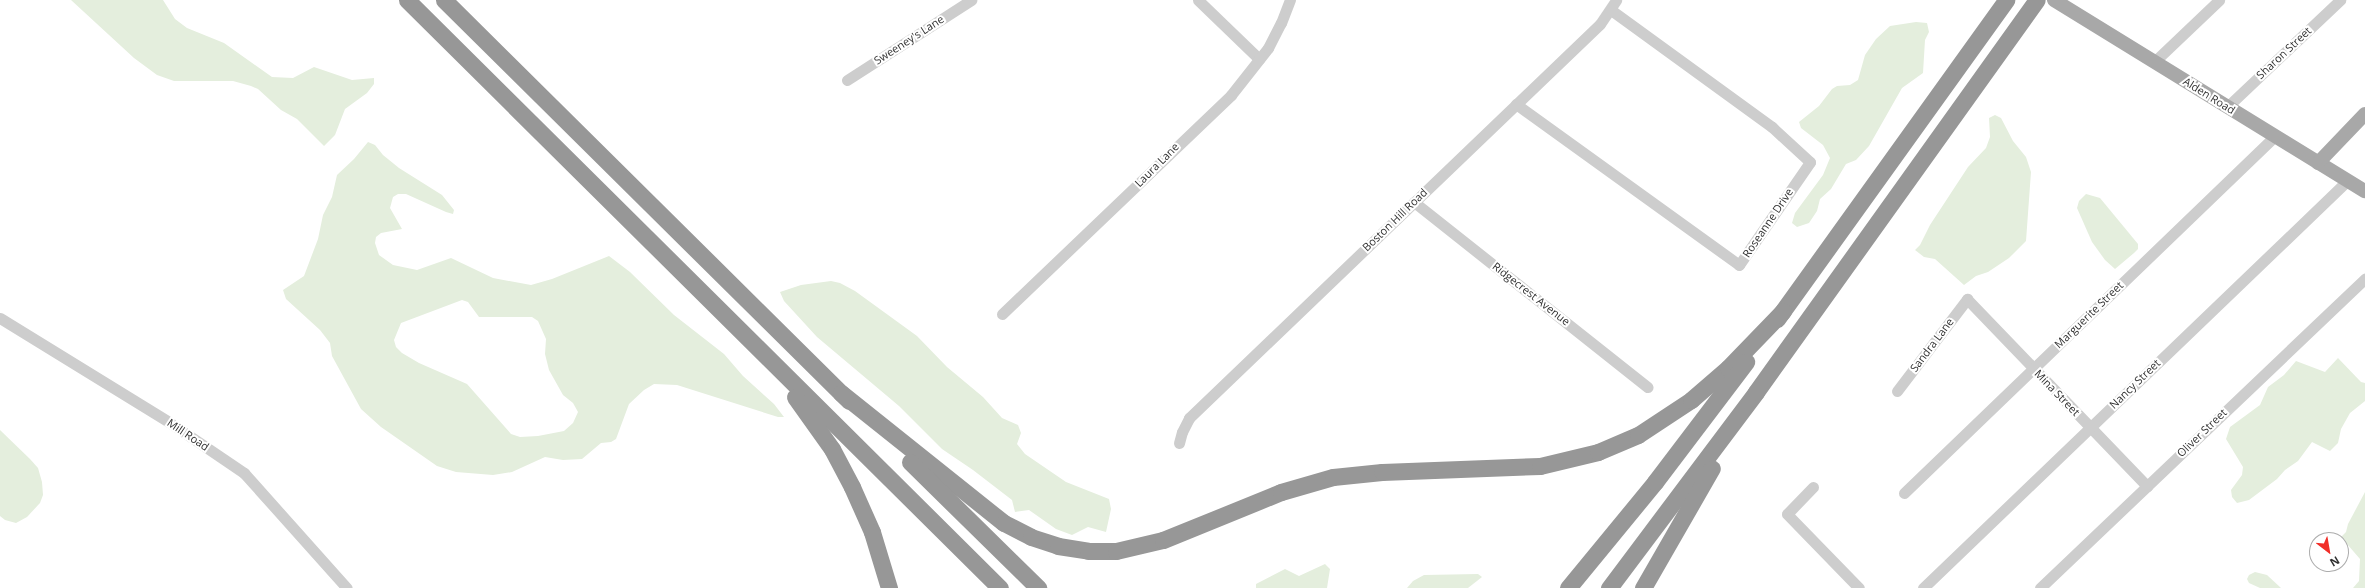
<!DOCTYPE html>
<style>
body{margin:0}
#map{position:relative;width:2365px;height:588px;overflow:hidden;background:#fff;font-family:"Open Sans",sans-serif}
div>[style]{position:absolute}
[style*='--x']{left:calc(var(--x)*1px);top:calc(var(--y)*1px);width:calc(var(--w)*1px);rotate:calc(var(--a)*1deg)}
.green>*{inset:0;background:#e4eedd}
.minor>*{height:11px;margin:-5.5px;padding:0 5.5px;transform-origin:5.5px;border-radius:5.5px;background:#cdcdcd}
.major>*{height:14px;margin:-7px;padding:0 7px;transform-origin:7px;border-radius:7px;background:#a8a8a8}
.highway>*{height:17px;margin:-8.5px;padding:0 8.5px;transform-origin:8.5px;border-radius:8.5px;background:#979797}
span{translate:-50% -50%;white-space:nowrap;text-align:center;line-height:1.15;-webkit-text-stroke:4px #fff;paint-order:stroke}
.street-label{font-size:11px;color:#303030}
.north{position:absolute;left:2309px;top:532px;width:40px;height:40px;box-sizing:border-box;background:#fff;border:1px solid #acacac;border-radius:50%;rotate:149deg;font-size:11px;font-weight:700;line-height:16px;text-align:center;color:#303030}
.north::after{content:'';display:block;margin:auto;width:14px;height:18px;background:#f12e28;clip-path:polygon(50% 0,100% 100%,50% 72%,0 100%)}
</style>
<div id="map">
<div class="green">
<div style="clip-path:polygon(71px 0,163px 0,175px 19px,187px 28px,224px 43px,272px 77px,293px 78px,314px 67px,352px 80px,374px 78px,374px 84px,367px 93px,345px 109px,335px 135px,324px 146px,297px 119px,281px 110px,258px 89px,251px 86px,233px 81px,174px 81px,157px 75px,134px 58px)"></div>
<div style="clip-path:polygon(1916px 22px,1927px 23px,1929px 32px,1925px 40px,1923px 73px,1902px 88px,1869px 146px,1856px 160px,1846px 164px,1831px 189px,1820px 199px,1817px 211px,1809px 223px,1797px 227px,1792px 223px,1795px 213px,1823px 175px,1830px 158px,1823px 145px,1801px 128px,1799px 122px,1819px 106px,1832px 89px,1837px 86px,1850px 85px,1858px 80px,1865px 55px,1876px 39px,1890px 26px)"></div>
<div style="clip-path:polygon(1995px 115px,2001px 118px,2013px 141px,2026px 157px,2031px 172px,2026px 241px,2009px 258px,1988px 272px,1976px 276px,1964px 285px,1935px 259px,1924px 257px,1915px 250px,1920px 245px,1930px 225px,1968px 167px,1986px 148px,1990px 137px,1989px 118px)"></div>
<div style="clip-path:polygon(evenodd,368px 142px,375px 145px,383px 155px,399px 168px,442px 195px,454px 210px,453px 214px,446px 212px,406px 194px,398px 194px,393px 197px,390px 208px,402px 229px,381px 233px,376px 237px,375px 243px,379px 255px,393px 265px,417px 270px,451px 258px,493px 278px,531px 285px,552px 279px,609px 256px,630px 272px,674px 315px,724px 354px,743px 376px,774px 404px,784px 417px,778px 417px,677px 385px,654px 384px,644px 390px,629px 404px,616px 439px,611px 442px,601px 443px,582px 459px,563px 460px,545px 457px,512px 472px,493px 475px,456px 472px,437px 466px,381px 427px,361px 409px,332px 356px,330px 343px,320px 330px,286px 299px,283px 290px,304px 276px,318px 239px,323px 215px,332px 197px,337px 175px,354px 159px,368px 142px,462px 300px,468px 302px,479px 317px,532px 317px,538px 321px,546px 339px,545px 354px,549px 370px,563px 395px,573px 403px,578px 412px,573px 423px,564px 431px,538px 436px,520px 437px,511px 434px,467px 384px,419px 363px,402px 353px,396px 347px,394px 340px,401px 323px,462px 300px)"></div>
<div style="clip-path:polygon(2086px 194px,2100px 198px,2138px 244px,2138px 249px,2134px 253px,2115px 269px,2105px 260px,2092px 242px,2077px 208px,2079px 201px)"></div>
<div style="clip-path:polygon(831px 281px,840px 283px,855px 291px,917px 336px,947px 367px,983px 397px,1002px 418px,1018px 425px,1021px 433px,1017px 444px,1025px 454px,1066px 482px,1109px 499px,1111px 509px,1106px 532px,1088px 527px,1072px 535px,1056px 529px,1029px 510px,1015px 512px,1012px 500px,973px 470px,942px 449px,899px 406px,817px 337px,784px 301px,780px 292px,801px 285px)"></div>
<div style="clip-path:polygon(2338px 358px,2361px 382px,2365px 383px,2365px 401px,2350px 413px,2341px 429px,2338px 443px,2330px 451px,2312px 442px,2298px 461px,2285px 470px,2277px 479px,2249px 500px,2237px 503px,2232px 497px,2231px 490px,2242px 475px,2243px 467px,2226px 439px,2230px 427px,2260px 405px,2268px 387px,2284px 375px,2296px 361px,2325px 372px)"></div>
<div style="clip-path:polygon(0 430px,30px 459px,38px 468px,42px 482px,43px 495px,40px 503px,27px 517px,16px 523px,5px 520px,0 516px)"></div>
<div style="clip-path:polygon(2365px 492px,2365px 588px,2353px 588px,2359px 581px,2360px 559px,2341px 537px,2346px 532px,2348px 524px)"></div>
<div style="clip-path:polygon(1325px 564px,1330px 569px,1327px 588px,1256px 588px,1256px 584px,1285px 569px,1299px 576px)"></div>
<div style="clip-path:polygon(2255px 572px,2267px 575px,2281px 588px,2260px 588px,2249px 583px,2247px 579px,2249px 575px)"></div>
<div style="clip-path:polygon(1478px 574px,1482px 577px,1468px 588px,1407px 588px,1413px 581px,1424px 575px)"></div>
</div>
<div class="minor">
<div style="--x:1198;--y:0;--w:85;--a:44"></div>
<div style="--x:2154;--y:62;--w:90;--a:-43.6"></div>
<div style="--x:847;--y:80;--w:148;--a:-32.8"></div>
<div style="--x:1516;--y:104;--w:275;--a:35.8"></div>
<div style="--x:1739;--y:265;--w:125;--a:-55.4"></div>
<div style="--x:1810;--y:162;--w:52;--a:-137.4"></div>
<div style="--x:1772;--y:127;--w:199;--a:-144"></div>
<div style="--x:2227;--y:107;--w:156;--a:-43.4"></div>
<div style="--x:1414;--y:202;--w:298;--a:38.4"></div>
<div style="--x:1002;--y:314;--w:317;--a:-43.7"></div>
<div style="--x:1231;--y:95;--w:60;--a:-51.8"></div>
<div style="--x:1268;--y:48;--w:28;--a:-63"></div>
<div style="--x:1281;--y:23;--w:25;--a:-69"></div>
<div style="--x:0;--y:318;--w:198;--a:31.6"></div>
<div style="--x:169;--y:422;--w:91;--a:34.2"></div>
<div style="--x:244;--y:473;--w:154;--a:48.2"></div>
<div style="--x:1897;--y:391;--w:116;--a:-52.7"></div>
<div style="--x:1967;--y:299;--w:260;--a:46.1"></div>
<div style="--x:1179;--y:443;--w:11;--a:-75"></div>
<div style="--x:1182;--y:432;--w:16;--a:-63"></div>
<div style="--x:1189;--y:418;--w:569;--a:-43.79"></div>
<div style="--x:1600;--y:24;--w:29;--a:-56"></div>
<div style="--x:1813;--y:487;--w:37;--a:134"></div>
<div style="--x:1787;--y:514;--w:103;--a:45.8"></div>
<div style="--x:1904;--y:493;--w:513;--a:-43.9"></div>
<div style="--x:1923;--y:588;--w:588;--a:-43.83"></div>
<div style="--x:2040;--y:588;--w:449;--a:-43.6"></div>
</div>
<div class="major">
<div style="--x:2054;--y:0;--w:365;--a:31.6"></div>
<div style="--x:2318;--y:163;--w:68;--a:-46.2"></div>
</div>
<div class="highway">
<div style="--x:407;--y:0;--w:835;--a:44.76"></div>
<div style="--x:444;--y:0;--w:570;--a:44.72"></div>
<div style="--x:1777;--y:319;--w:393;--a:-54.3"></div>
<div style="--x:841;--y:393;--w:208;--a:38.6"></div>
<div style="--x:1004;--y:523;--w:30;--a:27"></div>
<div style="--x:1031;--y:537;--w:28;--a:18"></div>
<div style="--x:1058;--y:546;--w:30;--a:9"></div>
<div style="--x:1088;--y:551;--w:28;--a:0"></div>
<div style="--x:1116;--y:551;--w:48;--a:-13.2"></div>
<div style="--x:1163;--y:540;--w:127;--a:-22.1"></div>
<div style="--x:1281;--y:492;--w:54;--a:-16.1"></div>
<div style="--x:1333;--y:477;--w:49;--a:-5.8"></div>
<div style="--x:1382;--y:472;--w:158;--a:-2.2"></div>
<div style="--x:1540;--y:466;--w:60;--a:-13.6"></div>
<div style="--x:1598;--y:452;--w:43;--a:-23"></div>
<div style="--x:1638;--y:435;--w:64;--a:-33.4"></div>
<div style="--x:1691;--y:400;--w:49;--a:-40.9"></div>
<div style="--x:1728;--y:368;--w:79;--a:-46"></div>
<div style="--x:795;--y:397;--w:64;--a:54.6"></div>
<div style="--x:832;--y:449;--w:43;--a:62.2"></div>
<div style="--x:852;--y:487;--w:49;--a:66"></div>
<div style="--x:872;--y:532;--w:59;--a:73.1"></div>
<div style="--x:910;--y:462;--w:180;--a:44.5"></div>
<div style="--x:1568;--y:588;--w:137;--a:-50.6"></div>
<div style="--x:1655;--y:482;--w:151;--a:-52.8"></div>
<div style="--x:1609;--y:588;--w:245;--a:-53.1"></div>
<div style="--x:1756;--y:392;--w:482;--a:-54.4"></div>
<div style="--x:1643;--y:588;--w:138;--a:-60.1"></div>
</div>
<div class="street-label">
<span style="left:909px;top:40px;rotate:-33deg">Sweeney's Lane</span>
<span style="left:2284px;top:53px;rotate:-43deg">Sharon Street</span>
<span style="left:2209px;top:96px;rotate:32deg">Alden Road</span>
<span style="left:1157px;top:165px;rotate:-45deg">Laura Lane</span>
<span style="left:1395px;top:220px;rotate:-44deg">Boston Hill Road</span>
<span style="left:1768px;top:223px;rotate:-56deg">Roseanne Drive</span>
<span style="left:1531px;top:294px;rotate:38deg">Ridgecrest Avenue</span>
<span style="left:2089px;top:315px;rotate:-44deg">Marguerite Street</span>
<span style="left:1932px;top:345px;rotate:-53deg">Sandra Lane</span>
<span style="left:2135px;top:384px;rotate:-44deg">Nancy Street</span>
<span style="left:2057px;top:393px;rotate:46deg">Mina Street</span>
<span style="left:2202px;top:433px;rotate:-44deg">Oliver Street</span>
<span style="left:188px;top:435px;rotate:34deg">Mill Road</span>
</div>
<div class="north">N</div>
</div>
